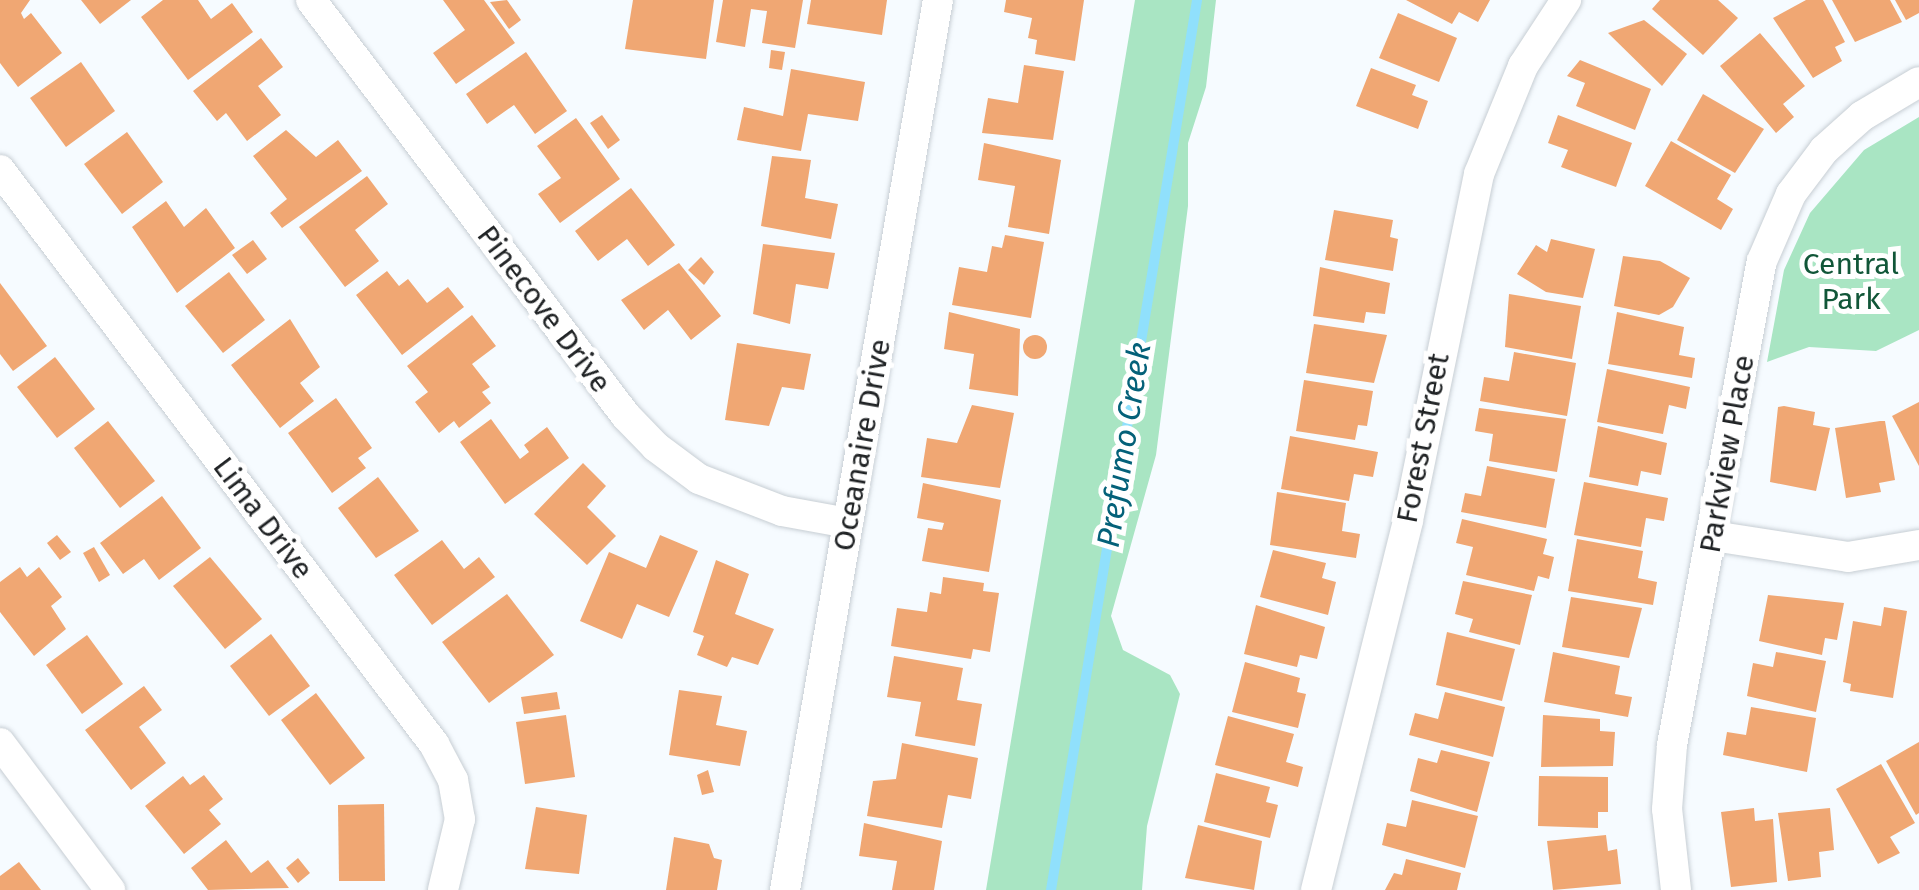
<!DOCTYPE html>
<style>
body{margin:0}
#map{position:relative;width:1919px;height:890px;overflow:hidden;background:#f6fbff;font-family:"Fira Sans",sans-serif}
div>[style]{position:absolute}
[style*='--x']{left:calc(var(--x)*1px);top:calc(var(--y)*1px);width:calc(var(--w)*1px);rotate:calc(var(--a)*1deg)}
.green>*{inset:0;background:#a9e5c3}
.stream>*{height:10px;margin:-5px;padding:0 5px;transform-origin:5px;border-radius:5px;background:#90e0fc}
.building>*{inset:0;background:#f0a773}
.round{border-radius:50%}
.roads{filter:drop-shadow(0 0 2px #c7ced4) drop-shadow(0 0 2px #c7ced4)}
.minor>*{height:30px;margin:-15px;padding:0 15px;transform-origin:15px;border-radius:15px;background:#fff}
span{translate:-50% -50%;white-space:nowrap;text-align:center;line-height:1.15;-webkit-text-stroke:10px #fff;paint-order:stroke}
.park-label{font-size:30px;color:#115638}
.street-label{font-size:30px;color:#202325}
.water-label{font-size:32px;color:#046179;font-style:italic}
</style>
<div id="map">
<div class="green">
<div style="clip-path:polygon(1135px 0,1216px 0,1206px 87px,1188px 143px,1188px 206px,1156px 455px,1111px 616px,1123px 650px,1170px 675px,1180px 694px,1147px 826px,1142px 890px,986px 890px)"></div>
<div style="clip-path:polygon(1919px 117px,1919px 330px,1876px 351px,1809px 347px,1767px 362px,1784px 270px,1810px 213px,1864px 150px)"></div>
</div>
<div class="stream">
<div style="--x:1051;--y:890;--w:902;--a:-80.68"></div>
</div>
<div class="building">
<div style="clip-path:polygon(0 0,30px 0,21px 13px,24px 19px,31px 13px,62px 53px,18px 87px,0 63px)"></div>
<div style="clip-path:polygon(81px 0,131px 0,100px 24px)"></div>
<div style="clip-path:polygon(163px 0,198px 0,211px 19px,232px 3px,253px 32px,188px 80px,141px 17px)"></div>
<div style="clip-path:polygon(443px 0,484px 0,515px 43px,456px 84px,433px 53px,465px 30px)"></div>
<div style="clip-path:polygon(507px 0,521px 20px,509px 29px,490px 2px)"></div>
<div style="clip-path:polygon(633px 0,714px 0,706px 59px,625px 49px)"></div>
<div style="clip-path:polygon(723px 0,803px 0,795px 48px,762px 43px,767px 11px,751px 9px,745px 47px,716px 42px)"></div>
<div style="clip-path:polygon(811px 0,887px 0,882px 35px,807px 24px)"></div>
<div style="clip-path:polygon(1006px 0,1084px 0,1075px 61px,1035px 54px,1037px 40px,1028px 38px,1032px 18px,1004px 12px)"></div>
<div style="clip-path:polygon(1406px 0,1490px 0,1478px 22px,1459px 12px,1452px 24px)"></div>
<div style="clip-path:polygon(1660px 0,1718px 0,1738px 18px,1703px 55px,1652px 9px)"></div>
<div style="clip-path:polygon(1806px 0,1823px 0,1845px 42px,1835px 47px,1842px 61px,1813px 78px,1773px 18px)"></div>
<div style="clip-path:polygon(1832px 0,1890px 0,1902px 22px,1855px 42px)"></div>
<div style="clip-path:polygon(1895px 0,1919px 0,1919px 13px,1906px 20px)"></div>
<div style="clip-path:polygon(1398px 13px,1457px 38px,1439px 82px,1379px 58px)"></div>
<div style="clip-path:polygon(1644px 20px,1687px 54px,1662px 86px,1608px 33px)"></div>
<div style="clip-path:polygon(1760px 33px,1805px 86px,1783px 104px,1794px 117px,1776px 133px,1720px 66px)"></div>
<div style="clip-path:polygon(261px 38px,283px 67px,258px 86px,281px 115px,247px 141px,226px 113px,217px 121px,193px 91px)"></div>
<div style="clip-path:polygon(771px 50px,785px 52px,782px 70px,769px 68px)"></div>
<div style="clip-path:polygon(526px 52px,567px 111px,535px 134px,514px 105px,487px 124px,466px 94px)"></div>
<div style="clip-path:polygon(1580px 60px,1651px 89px,1635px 130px,1576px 106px,1585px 83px,1567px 76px)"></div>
<div style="clip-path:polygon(81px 62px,115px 111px,66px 147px,30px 98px)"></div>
<div style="clip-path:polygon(1024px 65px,1064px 71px,1053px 140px,982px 133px,988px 98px,1018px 103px)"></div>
<div style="clip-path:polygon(1371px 68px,1416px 85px,1412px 95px,1428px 101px,1418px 129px,1356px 106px)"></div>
<div style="clip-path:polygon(791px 69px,865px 82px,858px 121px,808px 114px,801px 151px,737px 140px,744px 107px,783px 116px)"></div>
<div style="clip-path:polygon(1703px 94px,1764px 129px,1735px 173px,1677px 140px)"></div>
<div style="clip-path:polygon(602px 115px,620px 140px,608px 149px,590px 123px)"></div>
<div style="clip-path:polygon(1558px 115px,1632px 143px,1616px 187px,1561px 167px,1568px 150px,1548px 143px)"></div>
<div style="clip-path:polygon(576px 118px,620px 179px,560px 223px,538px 194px,561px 178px,537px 146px)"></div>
<div style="clip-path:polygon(286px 130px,316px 157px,338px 140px,362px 171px,282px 228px,270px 213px,287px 199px,253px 156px)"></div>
<div style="clip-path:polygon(127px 132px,163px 182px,122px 214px,84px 164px)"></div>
<div style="clip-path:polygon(1671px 141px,1731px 175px,1717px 199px,1733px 209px,1721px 230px,1645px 186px)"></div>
<div style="clip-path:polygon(984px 143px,1061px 160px,1049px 234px,1008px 227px,1015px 186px,978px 180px)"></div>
<div style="clip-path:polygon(772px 156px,811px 160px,805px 198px,838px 204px,831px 239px,761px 226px)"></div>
<div style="clip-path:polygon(367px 176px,388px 204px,355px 230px,379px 261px,345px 287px,299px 227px)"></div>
<div style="clip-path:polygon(631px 188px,675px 245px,648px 266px,627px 239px,598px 261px,575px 231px)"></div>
<div style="clip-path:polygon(166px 201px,184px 227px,206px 208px,235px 248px,177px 293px,132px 227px)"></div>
<div style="clip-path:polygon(1334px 210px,1393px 220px,1390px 237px,1398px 239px,1393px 271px,1325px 260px)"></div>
<div style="clip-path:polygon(1005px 235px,1044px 242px,1031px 318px,952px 305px,959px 267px,987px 272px,992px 246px,1002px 248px)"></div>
<div style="clip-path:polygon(1551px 239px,1595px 249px,1583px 298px,1546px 292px,1517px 274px,1536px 245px,1547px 252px)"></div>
<div style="clip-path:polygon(253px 240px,267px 259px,247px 274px,232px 255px)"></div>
<div style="clip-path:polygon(763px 244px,835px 253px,828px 289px,796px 284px,790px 324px,753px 314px)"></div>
<div style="clip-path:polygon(1623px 256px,1660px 261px,1690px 278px,1673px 307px,1659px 315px,1614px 306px)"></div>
<div style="clip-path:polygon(701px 257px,714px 272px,704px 285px,688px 270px)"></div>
<div style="clip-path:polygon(679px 263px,721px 316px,691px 340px,668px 310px,644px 330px,621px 300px)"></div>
<div style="clip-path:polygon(1320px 267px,1390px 283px,1385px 314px,1366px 312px,1364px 323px,1313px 316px)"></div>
<div style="clip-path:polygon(387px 271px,399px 286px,408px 279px,427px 303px,448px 287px,464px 307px,402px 355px,356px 295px)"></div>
<div style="clip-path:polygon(229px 272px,265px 320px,223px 353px,185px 306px)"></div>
<div style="clip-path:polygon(0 283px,47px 346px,13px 371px,0 354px)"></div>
<div style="clip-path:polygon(1509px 294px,1581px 306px,1572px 359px,1505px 347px)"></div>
<div style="clip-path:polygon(949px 312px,1020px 329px,1018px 396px,969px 389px,974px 354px,944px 349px)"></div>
<div style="clip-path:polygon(1617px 312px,1684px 327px,1679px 355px,1695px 358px,1692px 378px,1608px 364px)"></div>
<div style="clip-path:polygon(472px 315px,496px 346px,472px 364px,490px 387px,482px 392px,491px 403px,459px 428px,454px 421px,439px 433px,415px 402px,428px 392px,407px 366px)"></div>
<div style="clip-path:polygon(290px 319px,320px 367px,300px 383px,314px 401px,280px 428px,231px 365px)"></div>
<div style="clip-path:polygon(1314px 324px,1387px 335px,1374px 383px,1306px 373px)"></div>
<div class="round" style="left:1023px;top:335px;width:24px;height:24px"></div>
<div style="clip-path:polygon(737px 343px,811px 354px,804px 390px,782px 387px,769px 426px,725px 420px)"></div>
<div style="clip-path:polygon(1514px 352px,1576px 363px,1567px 416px,1480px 401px,1484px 377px,1509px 381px)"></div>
<div style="clip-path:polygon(55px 357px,95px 409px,57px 438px,17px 387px)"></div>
<div style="clip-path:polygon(1607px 369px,1690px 387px,1686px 409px,1669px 405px,1663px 434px,1597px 422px)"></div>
<div style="clip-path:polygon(1304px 380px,1373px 391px,1367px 426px,1358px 425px,1355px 440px,1296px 431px)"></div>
<div style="clip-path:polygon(336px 398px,372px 448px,358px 458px,366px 468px,332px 493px,288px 433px)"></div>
<div style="clip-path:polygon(1919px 402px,1919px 466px,1892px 416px)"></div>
<div style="clip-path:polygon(972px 405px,1014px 413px,1000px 488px,921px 477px,927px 438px,957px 443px)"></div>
<div style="clip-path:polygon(1784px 406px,1815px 412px,1813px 425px,1830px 428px,1816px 491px,1770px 482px,1778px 407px)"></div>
<div style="clip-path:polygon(1479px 408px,1566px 419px,1557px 472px,1489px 461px,1493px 434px,1475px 431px)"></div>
<div style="clip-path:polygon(491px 419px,520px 459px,529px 452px,524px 445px,547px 427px,569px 458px,505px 504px,460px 442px)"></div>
<div style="clip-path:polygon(108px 421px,155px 481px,120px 508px,74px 448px)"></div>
<div style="clip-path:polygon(1880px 421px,1885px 421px,1895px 480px,1879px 483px,1881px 492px,1846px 498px,1835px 428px)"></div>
<div style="clip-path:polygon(1598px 426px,1667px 443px,1661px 475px,1641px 471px,1638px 486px,1589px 477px)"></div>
<div style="clip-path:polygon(1290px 436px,1378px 452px,1373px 477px,1354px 474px,1349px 501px,1281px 489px)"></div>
<div style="clip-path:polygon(583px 463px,606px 486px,587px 507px,616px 536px,587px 565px,534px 514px)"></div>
<div style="clip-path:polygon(1487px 466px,1555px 479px,1546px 528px,1461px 512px,1465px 493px,1481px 496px)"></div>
<div style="clip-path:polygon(378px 477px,419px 531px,376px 558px,338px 508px)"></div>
<div style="clip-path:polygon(1584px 482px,1668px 498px,1664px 521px,1646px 518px,1641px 547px,1574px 535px)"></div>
<div style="clip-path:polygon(923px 483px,1001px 500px,989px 572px,922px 561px,928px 528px,942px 530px,944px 523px,917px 518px)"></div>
<div style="clip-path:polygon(1277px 492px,1346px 503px,1342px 531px,1360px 534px,1356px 558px,1270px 545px)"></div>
<div style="clip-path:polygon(162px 496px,201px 548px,159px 580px,144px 559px,123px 574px,100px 543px)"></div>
<div style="clip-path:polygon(1462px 519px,1547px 539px,1543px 554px,1554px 557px,1549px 579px,1538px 576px,1534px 591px,1466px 575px,1473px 547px,1456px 543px)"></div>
<div style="clip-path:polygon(57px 535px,71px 552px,60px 560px,47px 543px)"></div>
<div style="clip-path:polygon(660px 535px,698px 551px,669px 617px,637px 604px,622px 639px,580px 621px,609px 552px,646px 568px)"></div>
<div style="clip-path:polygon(1577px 539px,1643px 551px,1638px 578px,1657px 582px,1653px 605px,1568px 591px)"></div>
<div style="clip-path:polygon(442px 540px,464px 569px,479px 557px,495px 577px,432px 625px,394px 575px)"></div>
<div style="clip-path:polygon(94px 547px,110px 575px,99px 582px,83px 553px)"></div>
<div style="clip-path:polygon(1273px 550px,1326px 563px,1322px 578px,1336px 582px,1328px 615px,1260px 597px)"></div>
<div style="clip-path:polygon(210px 557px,262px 619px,225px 649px,173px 586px)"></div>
<div style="clip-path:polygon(716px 560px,749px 574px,735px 614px,774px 629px,758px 665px,732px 657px,727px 667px,697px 655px,704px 636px,693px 632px)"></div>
<div style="clip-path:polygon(20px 567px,27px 577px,39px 567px,62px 597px,51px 606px,66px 629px,34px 656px,0 612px,0 582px)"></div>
<div style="clip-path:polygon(943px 577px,984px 583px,983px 591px,999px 593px,990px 652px,973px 649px,971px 659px,891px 646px,897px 608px,927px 612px,930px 592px,941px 594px)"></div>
<div style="clip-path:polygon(1463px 581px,1532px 595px,1520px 645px,1469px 632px,1473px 619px,1455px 614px)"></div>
<div style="clip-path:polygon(507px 594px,554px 655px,489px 703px,442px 642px)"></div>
<div style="clip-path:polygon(1768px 595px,1844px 603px,1837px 640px,1825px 638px,1822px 655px,1759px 641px)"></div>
<div style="clip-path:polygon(1571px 597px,1642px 608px,1629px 658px,1562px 647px)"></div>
<div style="clip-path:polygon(1256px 605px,1325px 627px,1317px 659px,1300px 655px,1297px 667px,1244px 654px)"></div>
<div style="clip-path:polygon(1884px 607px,1907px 611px,1893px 698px,1850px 691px,1851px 684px,1843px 682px,1853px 621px,1881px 626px)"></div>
<div style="clip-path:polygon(1447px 632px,1515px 649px,1502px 701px,1436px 685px)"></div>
<div style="clip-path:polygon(271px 634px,310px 686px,269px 716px,230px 666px)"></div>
<div style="clip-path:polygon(87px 635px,123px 684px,82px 714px,46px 665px)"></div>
<div style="clip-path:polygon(1553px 652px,1620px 666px,1615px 694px,1632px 697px,1628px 717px,1544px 702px)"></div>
<div style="clip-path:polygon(1776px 652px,1826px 661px,1816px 712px,1747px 696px,1753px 663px,1773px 667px)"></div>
<div style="clip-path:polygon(894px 656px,963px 668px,957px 700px,982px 704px,975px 746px,915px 736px,921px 702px,887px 697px)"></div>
<div style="clip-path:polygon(1245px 662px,1300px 678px,1297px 692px,1306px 694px,1298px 728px,1232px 712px)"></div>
<div style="clip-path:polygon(144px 686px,162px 710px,139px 727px,166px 763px,131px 790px,85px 730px)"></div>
<div style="clip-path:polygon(679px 690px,722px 696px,716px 725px,747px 731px,740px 766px,669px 755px)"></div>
<div style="clip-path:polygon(557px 692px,560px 709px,524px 714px,521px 697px)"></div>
<div style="clip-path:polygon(1445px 692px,1505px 707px,1493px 757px,1409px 735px,1415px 713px,1438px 719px)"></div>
<div style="clip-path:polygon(316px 693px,365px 758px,330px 785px,281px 720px)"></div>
<div style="clip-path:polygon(1751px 707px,1816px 718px,1807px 772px,1723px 755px,1727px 732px,1746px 735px)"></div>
<div style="clip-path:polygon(566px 715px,575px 777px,525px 784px,516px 722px)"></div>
<div style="clip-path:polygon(1543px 715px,1600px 719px,1600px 731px,1615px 732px,1613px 766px,1541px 767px)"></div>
<div style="clip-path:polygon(1228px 716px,1294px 734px,1286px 762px,1303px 767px,1298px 787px,1215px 765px)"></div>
<div style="clip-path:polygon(1919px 742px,1919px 813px,1916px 815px,1886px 761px)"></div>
<div style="clip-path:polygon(902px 743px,978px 758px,971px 799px,948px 795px,942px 828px,867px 816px,873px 781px,896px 779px)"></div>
<div style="clip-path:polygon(1441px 750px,1490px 762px,1477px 812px,1410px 791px,1418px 758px,1437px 763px)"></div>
<div style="clip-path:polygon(1881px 764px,1915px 823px,1890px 837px,1900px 853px,1878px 864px,1836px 789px)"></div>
<div style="clip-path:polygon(708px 770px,714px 792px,702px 795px,697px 775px)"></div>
<div style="clip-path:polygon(1216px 773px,1270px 787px,1266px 802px,1278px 805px,1270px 838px,1204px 822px)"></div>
<div style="clip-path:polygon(204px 775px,223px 799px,209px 810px,221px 824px,184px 854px,145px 806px,183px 776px,190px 785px)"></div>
<div style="clip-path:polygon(1539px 776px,1608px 777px,1608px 812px,1598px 812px,1598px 828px,1538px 826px)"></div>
<div style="clip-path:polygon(1412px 800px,1478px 816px,1465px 868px,1382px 845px,1387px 823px,1406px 827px)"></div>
<div style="clip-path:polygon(384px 804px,385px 881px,339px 881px,338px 805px)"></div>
<div style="clip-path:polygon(536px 807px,587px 815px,579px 874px,525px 869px)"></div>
<div style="clip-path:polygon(1754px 808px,1755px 821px,1773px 819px,1777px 882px,1731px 887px,1721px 812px)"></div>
<div style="clip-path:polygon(1830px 808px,1834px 850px,1819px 852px,1821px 877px,1788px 881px,1778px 813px)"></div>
<div style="clip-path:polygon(864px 823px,942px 841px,934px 890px,892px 890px,897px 861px,859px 856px)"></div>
<div style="clip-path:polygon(1198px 825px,1262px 841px,1254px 890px,1185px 878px)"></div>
<div style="clip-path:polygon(1606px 835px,1608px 851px,1617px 849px,1621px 884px,1553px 890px,1547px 841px)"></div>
<div style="clip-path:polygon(674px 837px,709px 844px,714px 858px,722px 860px,717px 890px,666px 890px)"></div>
<div style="clip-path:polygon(226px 840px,251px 873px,268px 860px,289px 888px,208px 890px,191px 868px)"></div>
<div style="clip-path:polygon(298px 858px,310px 873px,298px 883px,286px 868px)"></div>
<div style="clip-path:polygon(1406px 859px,1461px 873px,1457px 890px,1385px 890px,1394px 873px,1402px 875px)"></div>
<div style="clip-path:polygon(19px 862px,41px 890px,0 890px,0 876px)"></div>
</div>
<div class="roads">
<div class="minor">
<div style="--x:311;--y:0;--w:522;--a:52.87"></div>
<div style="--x:626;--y:416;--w:43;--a:45.9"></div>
<div style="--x:656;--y:447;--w:54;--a:36.7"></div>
<div style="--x:699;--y:479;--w:89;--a:21.1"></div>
<div style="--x:782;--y:511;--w:67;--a:10.3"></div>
<div style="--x:0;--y:170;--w:720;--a:52.91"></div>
<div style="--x:434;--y:744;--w:41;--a:62.2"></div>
<div style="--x:453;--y:780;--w:40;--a:80"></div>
<div style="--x:460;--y:819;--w:73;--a:103.5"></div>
<div style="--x:1713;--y:536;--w:137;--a:8.8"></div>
<div style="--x:1848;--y:557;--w:72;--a:-9.6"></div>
<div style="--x:0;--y:743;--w:184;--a:53.2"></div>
<div style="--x:785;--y:890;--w:903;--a:-80.25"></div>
<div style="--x:1316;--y:890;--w:381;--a:-76"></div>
<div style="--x:1408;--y:520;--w:353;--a:-78.4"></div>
<div style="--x:1479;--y:174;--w:117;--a:-67.8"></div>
<div style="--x:1523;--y:66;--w:79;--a:-56.9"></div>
<div style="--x:1676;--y:890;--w:81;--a:-96.3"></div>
<div style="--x:1667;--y:809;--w:64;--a:-85.5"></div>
<div style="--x:1672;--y:745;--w:492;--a:-79.5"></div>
<div style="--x:1762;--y:261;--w:73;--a:-66.6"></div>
<div style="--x:1791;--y:194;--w:55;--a:-53.1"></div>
<div style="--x:1824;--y:150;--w:51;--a:-41.8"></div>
<div style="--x:1862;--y:116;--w:66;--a:-30.8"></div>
</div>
</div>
<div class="park-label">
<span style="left:1851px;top:281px">Central<br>Park</span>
</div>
<div class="street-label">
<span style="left:544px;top:309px;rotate:53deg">Pinecove Drive</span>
<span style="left:1423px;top:438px;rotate:-79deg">Forest Street</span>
<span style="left:862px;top:445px;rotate:-80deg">Oceanaire Drive</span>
<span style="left:1727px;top:454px;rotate:-80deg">Parkview Place</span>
<span style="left:263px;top:518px;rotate:53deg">Lima Drive</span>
</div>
<div class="water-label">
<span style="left:1124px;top:445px;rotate:-81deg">Prefumo Creek</span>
</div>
</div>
